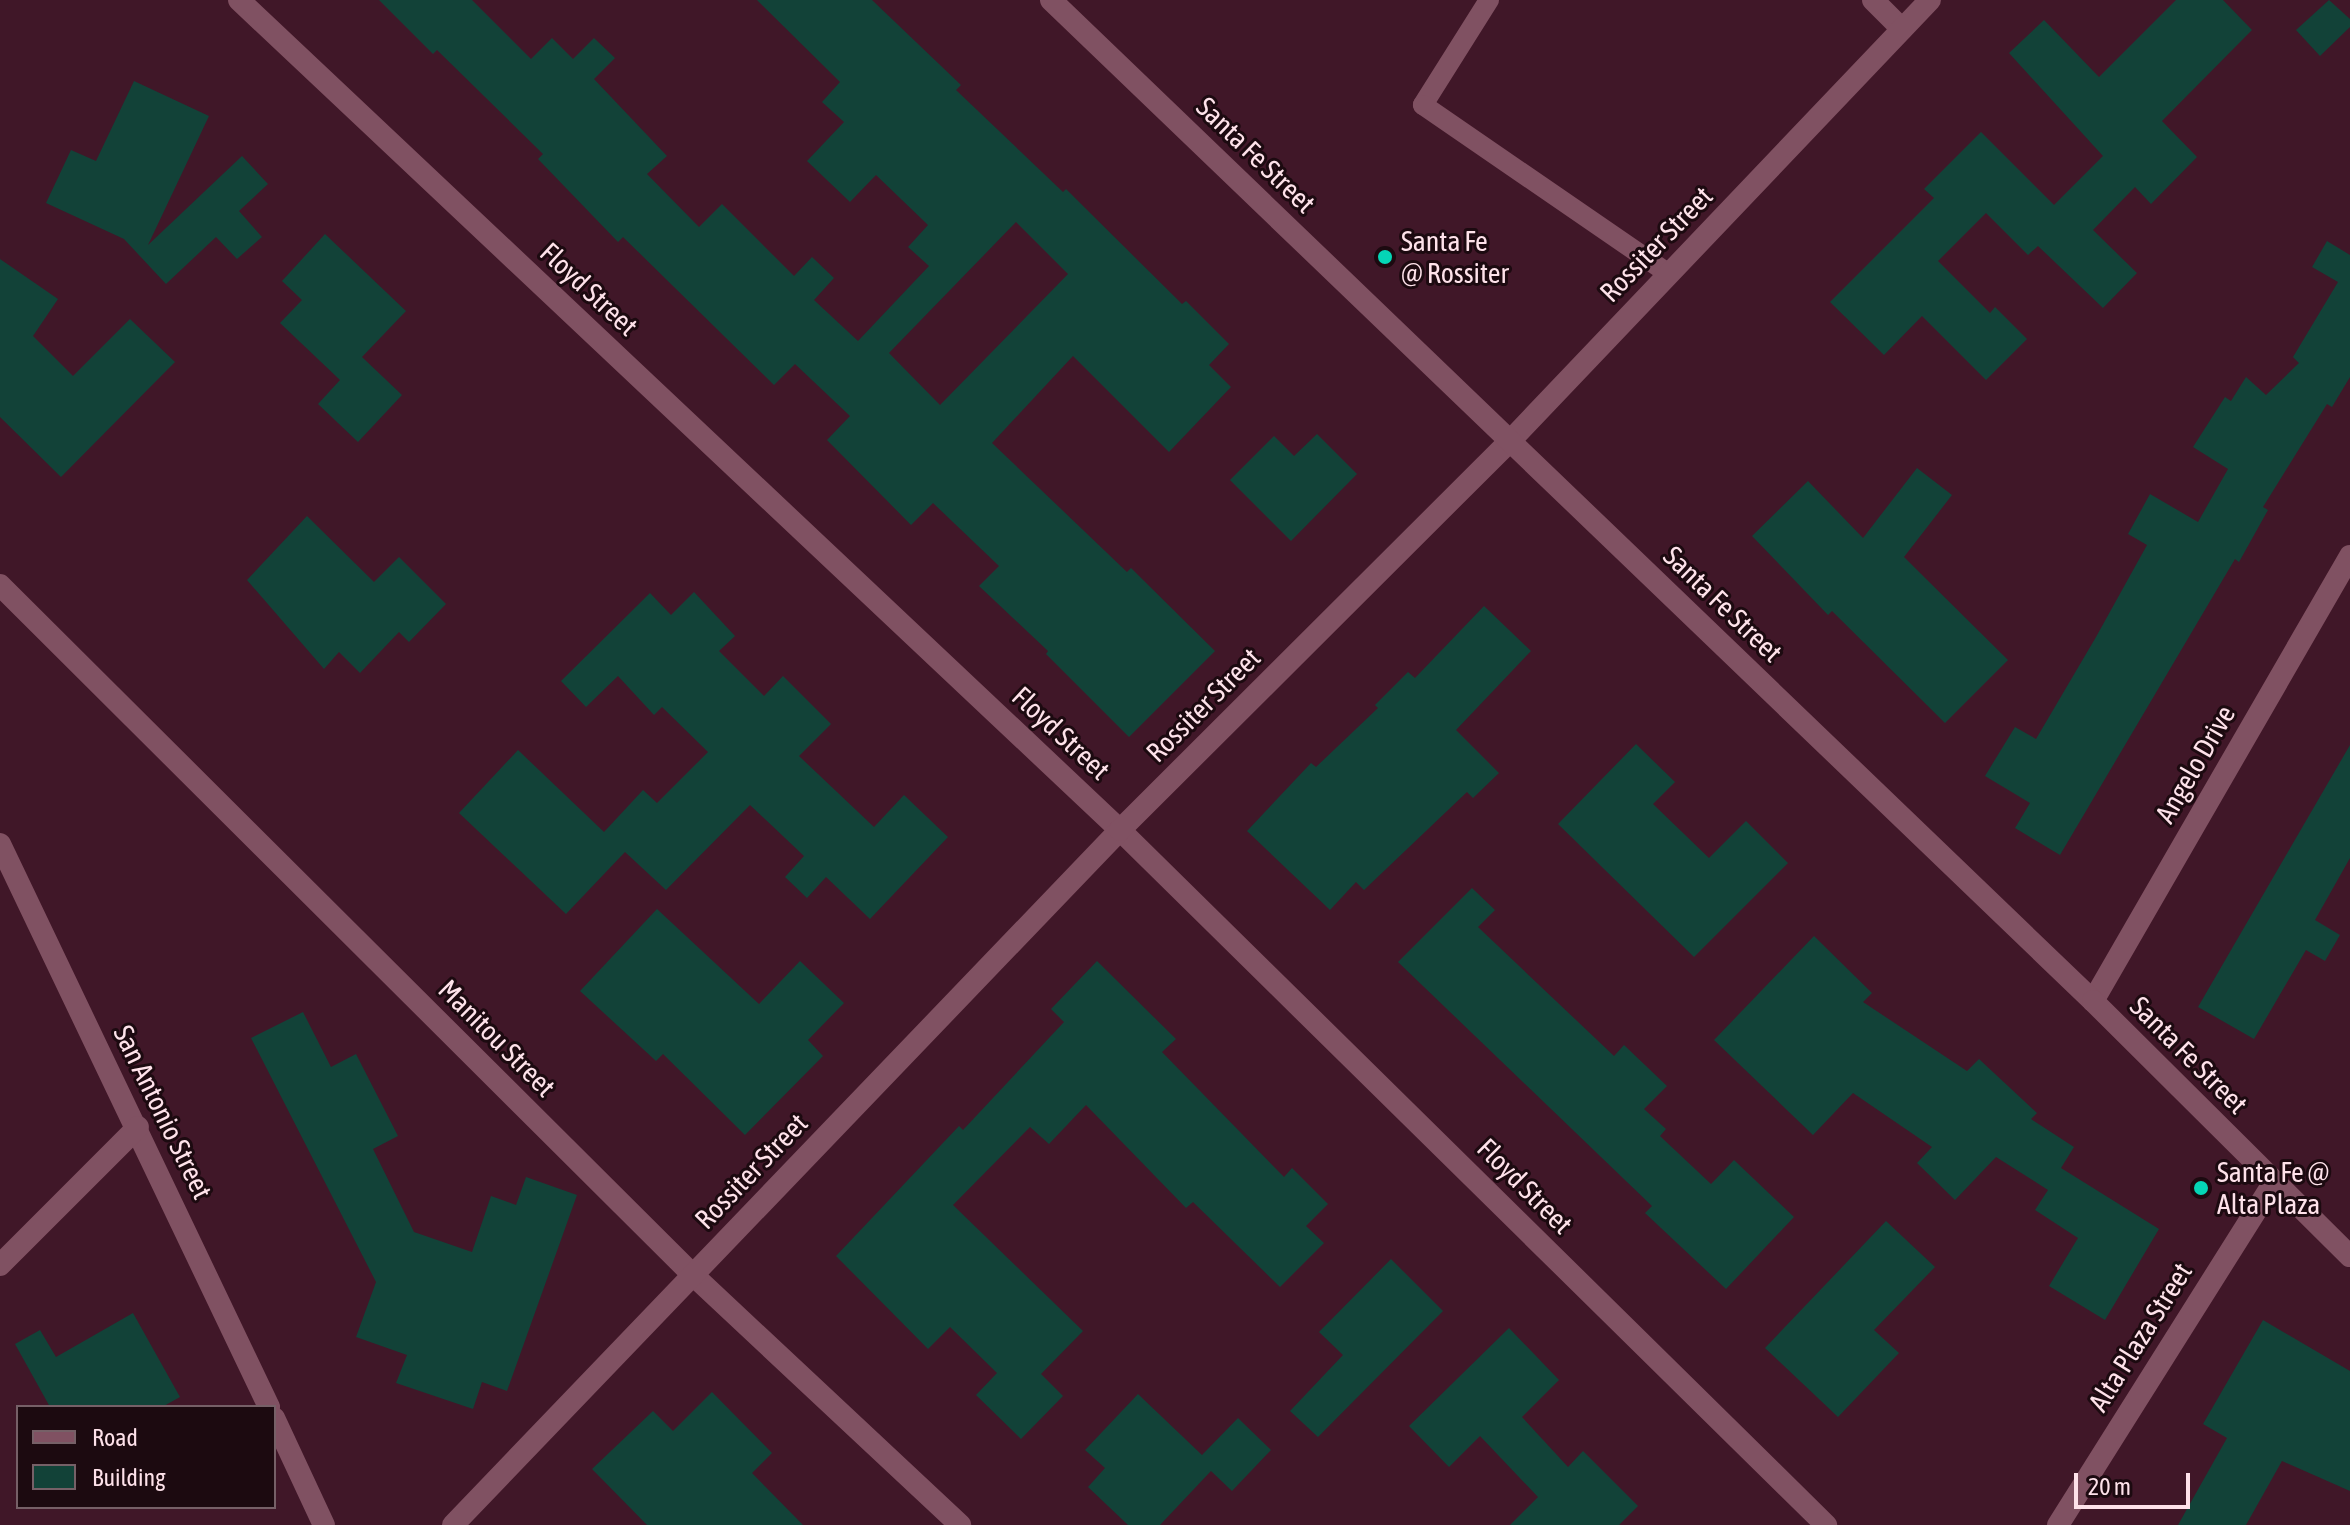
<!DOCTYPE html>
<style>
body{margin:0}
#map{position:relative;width:2350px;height:1525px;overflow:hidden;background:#401728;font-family:"Asap Condensed",sans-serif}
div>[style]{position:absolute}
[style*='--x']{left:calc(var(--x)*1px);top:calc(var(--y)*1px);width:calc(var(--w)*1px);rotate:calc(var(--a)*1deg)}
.building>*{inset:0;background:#124238}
.service>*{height:20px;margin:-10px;padding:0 10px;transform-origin:10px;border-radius:10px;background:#805162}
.minor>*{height:22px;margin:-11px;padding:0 11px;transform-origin:11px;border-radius:11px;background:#805162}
.secondary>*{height:22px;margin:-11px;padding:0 11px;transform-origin:11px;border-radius:11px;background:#805162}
.dots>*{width:22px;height:22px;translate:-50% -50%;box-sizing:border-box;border:4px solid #1c0a10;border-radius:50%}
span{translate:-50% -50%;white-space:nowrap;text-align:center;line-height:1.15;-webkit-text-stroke:6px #1c0a10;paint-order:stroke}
.street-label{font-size:28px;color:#fee2ea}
.poi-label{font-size:28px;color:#fee2ea}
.left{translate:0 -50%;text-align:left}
.legend{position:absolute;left:16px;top:1405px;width:260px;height:104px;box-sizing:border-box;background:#1c0a10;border:2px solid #766067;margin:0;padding:10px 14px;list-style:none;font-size:24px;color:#fee2ea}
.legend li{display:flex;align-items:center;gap:16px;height:40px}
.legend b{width:40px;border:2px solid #766067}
.scale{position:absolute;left:2074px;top:1473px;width:116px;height:36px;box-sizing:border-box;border:4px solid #fee2ea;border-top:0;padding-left:10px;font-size:24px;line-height:28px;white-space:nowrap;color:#fee2ea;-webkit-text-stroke:6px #1c0a10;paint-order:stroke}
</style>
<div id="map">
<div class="building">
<div style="clip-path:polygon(evenodd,379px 0,472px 0,531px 59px,552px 38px,573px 59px,594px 38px,615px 58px,594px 79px,667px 156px,647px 174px,699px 227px,722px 204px,794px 276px,812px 257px,834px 278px,814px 300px,858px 341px,929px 266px,908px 247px,928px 225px,876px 175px,850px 202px,807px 161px,844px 122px,822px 102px,840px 82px,757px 0,872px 0,961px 85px,956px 90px,1063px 192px,1066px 189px,1182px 304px,1186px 301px,1229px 344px,1209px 365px,1231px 387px,1169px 452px,1073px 356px,992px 443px,1127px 572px,1131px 568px,1215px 651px,1129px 737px,1046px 654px,1048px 651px,979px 586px,999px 566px,933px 503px,911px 525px,827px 440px,850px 416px,795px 364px,774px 385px,623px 237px,618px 242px,538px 159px,543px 154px,437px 50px,433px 54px,379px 0,1016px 222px,1068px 274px,940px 405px,889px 353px,1016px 222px)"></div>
<div style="clip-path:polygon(2176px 0,2223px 0,2252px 30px,2162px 121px,2197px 157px,2151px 204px,2135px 187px,2093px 230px,2137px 273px,2103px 308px,2038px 246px,2028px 255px,1986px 213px,1938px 261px,1990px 313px,1995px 307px,2027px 339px,1986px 380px,1922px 316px,1884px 355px,1830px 302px,1934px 198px,1924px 189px,1981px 132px,2054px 205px,2103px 156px,2009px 53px,2044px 20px,2099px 77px)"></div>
<div style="clip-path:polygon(2329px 0,2350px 19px,2350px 27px,2320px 56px,2296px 30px)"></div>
<div style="clip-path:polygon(134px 81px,209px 116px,148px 245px,242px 156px,268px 184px,239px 211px,262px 237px,237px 259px,216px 237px,166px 284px,124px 239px,46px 203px,71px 150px,96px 161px)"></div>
<div style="clip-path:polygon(325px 234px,406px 311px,362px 357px,402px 395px,358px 442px,318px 404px,340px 380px,280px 323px,302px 300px,282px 281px)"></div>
<div style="clip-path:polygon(2327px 241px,2350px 255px,2350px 377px,2332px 407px,2327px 404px,2263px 507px,2268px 510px,2239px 562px,2235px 559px,2060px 855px,2015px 828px,2030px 803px,1985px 776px,2015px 727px,2036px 739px,2096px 637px,2147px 545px,2128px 534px,2150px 494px,2198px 522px,2228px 469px,2193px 447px,2225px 397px,2231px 401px,2246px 377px,2266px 395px,2299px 363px,2293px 357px,2338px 282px,2312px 267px)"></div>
<div style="clip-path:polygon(0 259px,58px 299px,33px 336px,73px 376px,130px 319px,175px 362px,61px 477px,0 417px)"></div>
<div style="clip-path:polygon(1317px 434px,1357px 474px,1291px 541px,1230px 480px,1274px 436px,1294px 456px)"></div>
<div style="clip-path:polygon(1917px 468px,1952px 495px,1904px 557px,2008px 660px,1945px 723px,1832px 611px,1828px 615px,1752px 536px,1808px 481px,1863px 538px)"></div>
<div style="clip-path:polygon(307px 516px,374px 582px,399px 557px,446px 604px,409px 642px,399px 632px,360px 673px,339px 652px,324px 669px,247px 580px)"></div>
<div style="clip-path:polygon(694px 592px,735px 636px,719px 651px,764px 696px,783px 676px,831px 724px,799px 756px,874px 827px,904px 795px,948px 837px,870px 919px,826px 877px,807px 898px,785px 877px,804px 856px,750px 805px,666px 890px,625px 852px,566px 914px,459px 813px,518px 750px,604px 832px,643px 790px,657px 803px,708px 752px,662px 707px,654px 715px,618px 676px,586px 707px,561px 681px,650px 593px,671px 615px)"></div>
<div style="clip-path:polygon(1484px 606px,1531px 651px,1456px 730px,1499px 773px,1473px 798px,1467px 792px,1364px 890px,1356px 882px,1330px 910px,1247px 831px,1311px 763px,1316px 767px,1378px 708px,1375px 705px,1408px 672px,1415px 678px)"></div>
<div style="clip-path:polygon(1636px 744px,1675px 782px,1653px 804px,1709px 858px,1746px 821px,1788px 863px,1694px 957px,1558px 824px)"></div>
<div style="clip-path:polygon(2350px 745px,2350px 858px,2315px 920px,2340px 935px,2325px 961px,2306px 950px,2254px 1039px,2198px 1007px)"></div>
<div style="clip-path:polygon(1472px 888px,1495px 910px,1478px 927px,1614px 1056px,1624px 1045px,1667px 1086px,1644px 1109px,1666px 1129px,1660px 1136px,1711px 1184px,1734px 1160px,1794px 1217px,1726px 1289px,1645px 1213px,1652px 1206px,1398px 962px)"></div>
<div style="clip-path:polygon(657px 909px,759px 1004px,800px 961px,844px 1003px,808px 1040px,823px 1056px,745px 1135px,663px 1054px,656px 1061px,580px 991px)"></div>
<div style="clip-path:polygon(1814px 936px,1872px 993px,1863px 1002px,1967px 1071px,1979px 1059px,2037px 1113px,2031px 1119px,2074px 1147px,2061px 1168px,2159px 1229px,2105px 1320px,2049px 1286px,2078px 1238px,2035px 1210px,2048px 1190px,1996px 1157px,1955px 1200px,1917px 1163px,1932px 1147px,1853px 1093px,1813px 1135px,1714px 1040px)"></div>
<div style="clip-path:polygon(1097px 961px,1176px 1039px,1162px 1052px,1284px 1177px,1292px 1168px,1328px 1204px,1306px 1226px,1324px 1243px,1280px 1287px,1193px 1202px,1186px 1208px,1086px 1105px,1049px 1144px,1030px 1127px,953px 1205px,1083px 1331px,1041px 1374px,1063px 1396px,1021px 1439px,976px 1395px,997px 1373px,950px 1327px,928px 1349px,836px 1256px,959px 1126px,963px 1130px,1064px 1022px,1051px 1009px)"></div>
<div style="clip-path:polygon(303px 1012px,331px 1067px,356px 1054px,398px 1136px,373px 1149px,414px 1232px,472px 1252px,491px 1196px,516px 1205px,526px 1177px,577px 1195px,507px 1391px,482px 1382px,473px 1409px,396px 1383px,407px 1355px,356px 1337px,376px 1282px,251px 1038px)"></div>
<div style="clip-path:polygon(1886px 1221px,1935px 1267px,1874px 1330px,1899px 1353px,1838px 1417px,1765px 1348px)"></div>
<div style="clip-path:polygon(1391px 1259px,1443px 1311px,1318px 1437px,1290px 1411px,1343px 1355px,1319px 1332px)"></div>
<div style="clip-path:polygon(133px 1313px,180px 1397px,162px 1407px,50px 1407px,15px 1344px,40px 1330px,56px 1357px)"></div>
<div style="clip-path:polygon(2263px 1320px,2350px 1371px,2350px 1491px,2282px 1461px,2246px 1525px,2178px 1525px,2227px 1438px,2203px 1424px)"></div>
<div style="clip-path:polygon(1509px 1328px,1559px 1380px,1522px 1417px,1568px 1467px,1583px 1451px,1638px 1506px,1619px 1525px,1510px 1525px,1538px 1497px,1480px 1436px,1449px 1467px,1409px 1426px)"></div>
<div style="clip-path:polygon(712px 1392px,772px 1453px,752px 1473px,803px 1525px,647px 1525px,592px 1469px,653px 1411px,673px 1431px)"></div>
<div style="clip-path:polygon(1138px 1394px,1202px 1455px,1238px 1418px,1271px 1450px,1232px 1491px,1211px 1471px,1160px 1525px,1128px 1525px,1088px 1487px,1105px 1468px,1085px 1450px)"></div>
</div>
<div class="service">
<div style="--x:1489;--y:0;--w:124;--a:122.2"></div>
<div style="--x:1423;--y:105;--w:298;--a:34.5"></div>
</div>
<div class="minor">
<div style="--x:239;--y:0;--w:1210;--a:43.29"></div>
<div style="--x:1120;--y:830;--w:991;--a:44.55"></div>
<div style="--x:1873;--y:0;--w:41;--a:45"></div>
<div style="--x:0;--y:585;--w:978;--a:44.88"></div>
<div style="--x:693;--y:1275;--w:366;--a:43.1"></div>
<div style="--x:0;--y:844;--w:624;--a:64.46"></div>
<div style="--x:2093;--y:1001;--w:514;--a:-59.99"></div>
<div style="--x:0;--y:1265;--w:195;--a:-45"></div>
<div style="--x:274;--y:1418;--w:118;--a:65"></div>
<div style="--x:453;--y:1525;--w:963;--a:-46.18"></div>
<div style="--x:1120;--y:830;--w:551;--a:-44.93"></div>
<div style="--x:1510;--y:441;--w:609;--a:-46.4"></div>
<div style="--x:2058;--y:1525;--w:405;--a:-57.8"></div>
</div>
<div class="secondary">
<div style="--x:1051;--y:0;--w:1445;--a:43.85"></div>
<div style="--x:2093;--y:1001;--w:362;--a:44.8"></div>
</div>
<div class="dots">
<div style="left:1385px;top:257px;background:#05d5b6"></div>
<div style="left:2201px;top:1188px;background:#05d5b6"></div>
</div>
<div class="street-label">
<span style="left:1256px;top:155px;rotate:44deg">Santa Fe Street</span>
<span style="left:1656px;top:244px;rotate:-46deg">Rossiter Street</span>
<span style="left:589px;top:289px;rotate:43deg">Floyd Street</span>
<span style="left:1723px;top:604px;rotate:44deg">Santa Fe Street</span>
<span style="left:1203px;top:705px;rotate:-45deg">Rossiter Street</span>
<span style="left:1061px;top:733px;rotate:43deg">Floyd Street</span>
<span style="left:2195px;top:764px;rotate:-60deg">Angelo Drive</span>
<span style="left:497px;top:1038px;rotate:45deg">Manitou Street</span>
<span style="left:2189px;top:1055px;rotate:45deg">Santa Fe Street</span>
<span style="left:163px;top:1112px;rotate:64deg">San Antonio Street</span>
<span style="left:751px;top:1171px;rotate:-46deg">Rossiter Street</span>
<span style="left:1525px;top:1186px;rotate:45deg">Floyd Street</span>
<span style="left:2140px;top:1337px;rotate:-58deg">Alta Plaza Street</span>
</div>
<div class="poi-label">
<span class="left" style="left:1401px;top:257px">Santa Fe<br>@ Rossiter</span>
<span class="left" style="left:2217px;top:1188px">Santa Fe @<br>Alta Plaza</span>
</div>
<ul class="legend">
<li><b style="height:10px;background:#805162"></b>Road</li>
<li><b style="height:22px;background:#124238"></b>Building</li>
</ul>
<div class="scale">20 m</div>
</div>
